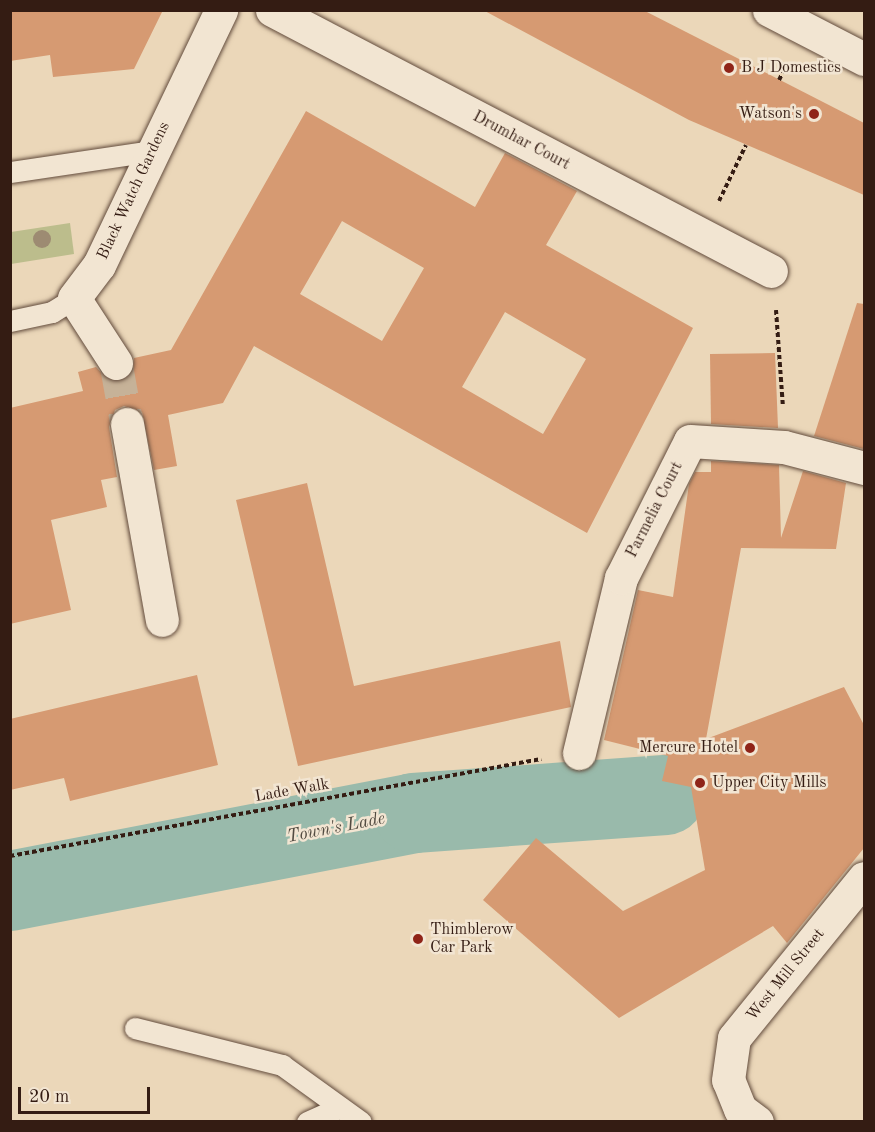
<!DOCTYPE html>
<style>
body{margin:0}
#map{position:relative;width:875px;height:1132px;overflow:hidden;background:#ebd7b9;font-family:"Old Standard TT",serif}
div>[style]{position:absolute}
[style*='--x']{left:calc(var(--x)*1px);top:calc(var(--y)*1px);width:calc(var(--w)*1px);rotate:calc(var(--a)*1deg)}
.green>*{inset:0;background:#bcbd8c}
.river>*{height:80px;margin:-40px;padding:0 40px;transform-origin:40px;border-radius:40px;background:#99baab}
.building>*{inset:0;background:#d69a72}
.street-tunnel>*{height:33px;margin-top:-16.5px;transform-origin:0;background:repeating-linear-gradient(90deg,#c6b298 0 33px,transparent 0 49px)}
.path>*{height:4px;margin-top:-2px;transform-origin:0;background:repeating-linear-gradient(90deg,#341c13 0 4.5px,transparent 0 7.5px)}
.roads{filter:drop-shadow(0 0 2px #624b3c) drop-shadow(0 0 2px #624b3c)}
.lane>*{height:21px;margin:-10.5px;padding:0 10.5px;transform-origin:10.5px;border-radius:10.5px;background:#f2e5d2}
.street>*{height:33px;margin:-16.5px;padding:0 16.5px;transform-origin:16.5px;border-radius:16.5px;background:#f2e5d2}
.trees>*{width:18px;height:18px;margin:-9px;border-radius:50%;background:#9d8b72}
.dots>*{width:16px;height:16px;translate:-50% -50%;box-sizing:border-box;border:3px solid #f2e5d2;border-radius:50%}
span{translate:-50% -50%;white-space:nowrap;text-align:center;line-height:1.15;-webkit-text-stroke:5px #f2e5d2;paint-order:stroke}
.poi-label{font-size:16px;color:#341c13}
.left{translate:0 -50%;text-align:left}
.right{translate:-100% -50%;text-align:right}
.street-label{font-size:16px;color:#341c13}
.water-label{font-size:18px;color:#524b41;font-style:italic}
.frame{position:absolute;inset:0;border:12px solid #341c13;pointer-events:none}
.scale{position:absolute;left:18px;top:1087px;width:132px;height:27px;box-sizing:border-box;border:3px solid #341c13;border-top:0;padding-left:8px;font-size:18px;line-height:21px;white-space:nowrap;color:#341c13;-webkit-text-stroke:4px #f2e5d2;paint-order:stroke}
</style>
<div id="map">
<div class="green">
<div style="clip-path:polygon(70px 223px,74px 254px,11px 264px,11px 232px)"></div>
</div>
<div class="river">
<div style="--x:10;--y:891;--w:411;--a:-10.9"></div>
<div style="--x:414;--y:813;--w:252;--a:-4.1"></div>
</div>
<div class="building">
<div style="clip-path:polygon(10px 10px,163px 10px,134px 69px,53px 77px,50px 55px,10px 61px)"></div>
<div style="clip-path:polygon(483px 10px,643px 10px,864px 123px,864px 195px,689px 120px)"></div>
<div style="clip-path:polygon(evenodd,306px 111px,475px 207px,505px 153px,577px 191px,546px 245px,693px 328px,587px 533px,254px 346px,223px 403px,168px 415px,177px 466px,154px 470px,142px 412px,124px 406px,115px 410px,109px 427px,117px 477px,101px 480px,107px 507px,51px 520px,71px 610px,10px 624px,10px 408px,83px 391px,78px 372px,96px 367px,108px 380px,126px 379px,133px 371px,134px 358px,171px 350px,306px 111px,342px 221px,424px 268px,382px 341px,300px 294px,342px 221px,306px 111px,505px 312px,586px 359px,543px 434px,462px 387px,505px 312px)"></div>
<div style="clip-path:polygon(857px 303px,864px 304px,864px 449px,814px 436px)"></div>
<div style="clip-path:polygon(775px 353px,778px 428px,711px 424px,710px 354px)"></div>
<div style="clip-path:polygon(711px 461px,779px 465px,781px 538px,803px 471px,846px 483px,836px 549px,741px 548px,706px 739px,844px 687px,864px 725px,864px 848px,787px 943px,773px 926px,619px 1018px,483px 900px,536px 838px,623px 911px,705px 870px,691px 787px,662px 781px,668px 756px,604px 740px,638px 590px,673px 597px,689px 484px,695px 472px,711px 472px)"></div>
<div style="clip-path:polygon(307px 483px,354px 686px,560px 641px,571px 707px,298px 766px,236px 500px)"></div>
<div style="clip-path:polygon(197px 675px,218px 765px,70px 801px,64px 778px,10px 790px,10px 719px)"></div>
</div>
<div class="street-tunnel">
<div style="--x:116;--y:363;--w:62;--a:79.8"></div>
</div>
<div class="path">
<div style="--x:779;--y:80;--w:18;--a:-63"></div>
<div style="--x:719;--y:201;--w:62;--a:-64.3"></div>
<div style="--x:776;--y:310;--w:97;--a:85.9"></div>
<div style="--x:10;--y:856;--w:540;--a:-10.35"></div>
</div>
<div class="roads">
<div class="lane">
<div style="--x:10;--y:172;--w:144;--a:-8.4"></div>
<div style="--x:10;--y:321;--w:43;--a:-12.1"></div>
<div style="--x:52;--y:312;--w:26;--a:-32"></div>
<div style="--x:135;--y:1028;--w:152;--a:14.1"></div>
<div style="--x:282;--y:1065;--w:97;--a:35.8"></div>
<div style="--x:307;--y:1122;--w:36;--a:-24"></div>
</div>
<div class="street">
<div style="--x:272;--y:10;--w:563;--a:27.61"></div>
<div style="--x:769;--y:10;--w:107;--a:27.3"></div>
<div style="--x:116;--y:363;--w:77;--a:-122.9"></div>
<div style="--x:74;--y:298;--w:41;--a:-52.9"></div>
<div style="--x:99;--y:265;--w:283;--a:-64.4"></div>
<div style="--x:127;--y:424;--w:199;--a:79.9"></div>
<div style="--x:579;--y:753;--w:180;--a:-76.5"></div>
<div style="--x:621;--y:578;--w:153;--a:-63.3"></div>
<div style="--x:690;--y:441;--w:94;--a:3.7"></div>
<div style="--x:784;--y:447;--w:83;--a:14.7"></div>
<div style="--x:757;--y:1122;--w:21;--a:-143"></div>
<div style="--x:740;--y:1109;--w:31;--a:-112"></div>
<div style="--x:728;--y:1080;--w:42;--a:-81.9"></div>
<div style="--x:734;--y:1038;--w:206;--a:-50.9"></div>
</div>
</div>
<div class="trees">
<div style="left:42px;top:239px"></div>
</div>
<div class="dots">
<div style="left:729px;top:68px;background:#8f2418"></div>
<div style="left:814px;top:114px;background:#8f2418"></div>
<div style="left:750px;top:748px;background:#8f2418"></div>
<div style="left:700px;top:783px;background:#8f2418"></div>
<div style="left:418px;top:939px;background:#8f2418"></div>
</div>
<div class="poi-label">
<span class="left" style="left:741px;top:68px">B J Domestics</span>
<span class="right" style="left:802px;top:114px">Watson's</span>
<span class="right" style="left:738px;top:748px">Mercure Hotel</span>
<span class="left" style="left:712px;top:783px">Upper City Mills</span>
<span class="left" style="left:430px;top:939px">Thimblerow<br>Car Park</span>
</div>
<div class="street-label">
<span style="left:521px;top:141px;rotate:28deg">Drumhar Court</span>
<span style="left:134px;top:191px;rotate:-65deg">Black Watch Gardens</span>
<span style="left:655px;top:510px;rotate:-63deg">Parmelia Court</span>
<span style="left:292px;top:791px;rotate:-10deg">Lade Walk</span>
<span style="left:786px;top:975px;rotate:-51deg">West Mill Street</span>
</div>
<div class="water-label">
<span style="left:336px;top:828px;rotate:-11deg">Town's Lade</span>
</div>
<div class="frame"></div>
<div class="scale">20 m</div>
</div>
